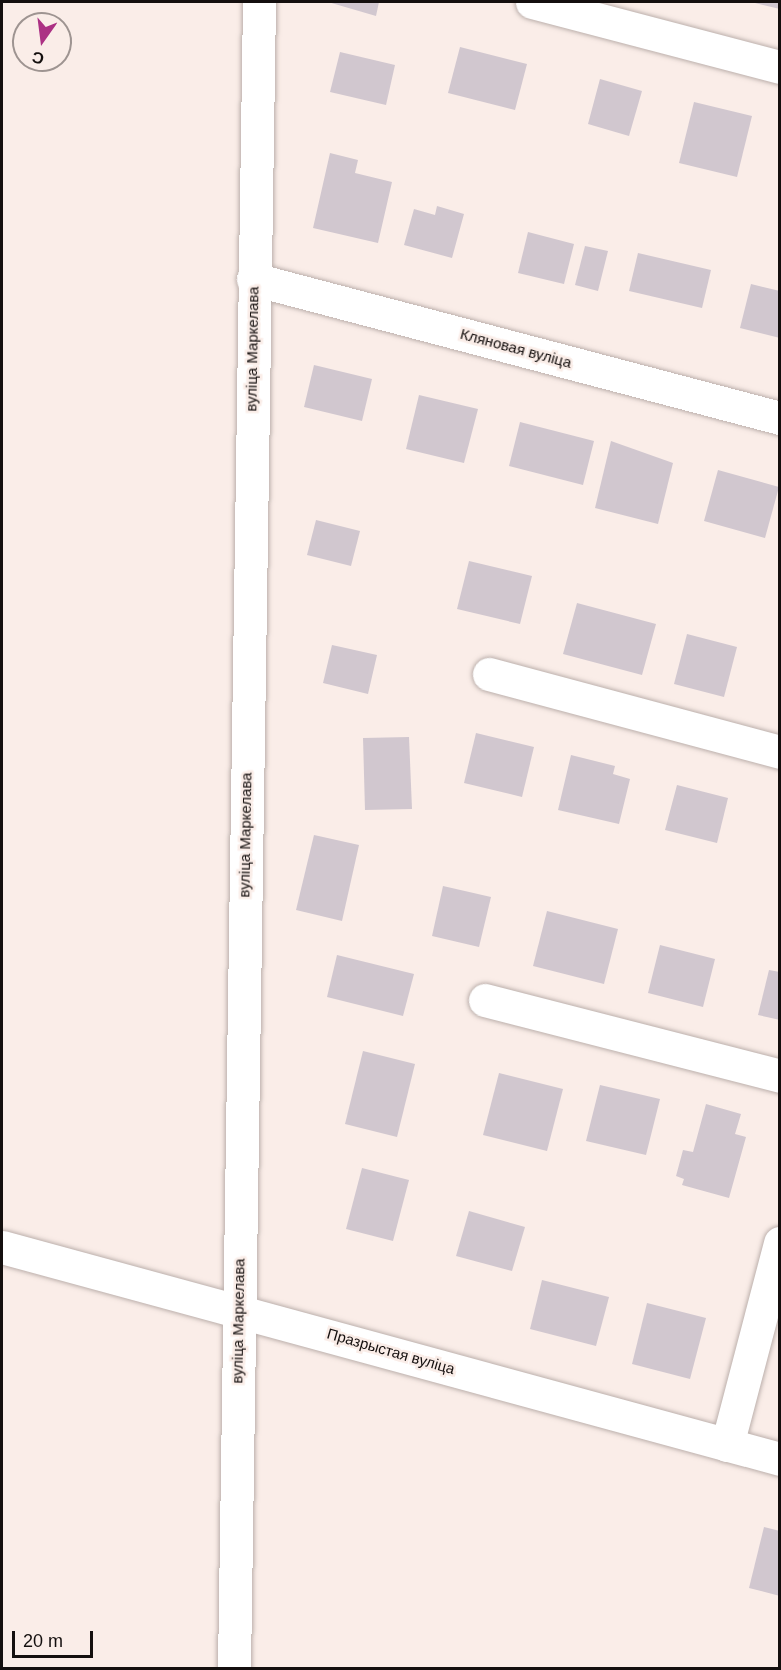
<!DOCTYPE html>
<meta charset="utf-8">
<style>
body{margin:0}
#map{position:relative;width:781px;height:1670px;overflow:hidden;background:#faede8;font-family:Helvetica,sans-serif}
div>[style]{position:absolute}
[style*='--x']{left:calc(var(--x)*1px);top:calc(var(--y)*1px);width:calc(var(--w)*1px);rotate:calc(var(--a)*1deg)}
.building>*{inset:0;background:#d1c7cf}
.roads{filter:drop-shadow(0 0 2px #bcb0ac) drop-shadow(0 0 2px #bcb0ac)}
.minor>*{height:33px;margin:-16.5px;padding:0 16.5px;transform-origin:16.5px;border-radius:16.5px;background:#fff}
span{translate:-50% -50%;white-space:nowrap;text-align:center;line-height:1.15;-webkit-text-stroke:5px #faede8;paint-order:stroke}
.street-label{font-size:15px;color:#140f0e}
.frame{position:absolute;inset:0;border:3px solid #140f0e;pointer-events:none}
.north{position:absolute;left:12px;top:12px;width:60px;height:60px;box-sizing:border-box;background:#faede8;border:2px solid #9e9491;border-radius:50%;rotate:194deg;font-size:16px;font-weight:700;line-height:24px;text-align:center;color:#140f0e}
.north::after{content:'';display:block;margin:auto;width:21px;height:27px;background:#ac3184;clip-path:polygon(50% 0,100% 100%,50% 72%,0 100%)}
.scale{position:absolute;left:12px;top:1631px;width:81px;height:27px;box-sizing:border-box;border:3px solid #140f0e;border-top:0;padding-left:8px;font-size:18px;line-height:21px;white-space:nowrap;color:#140f0e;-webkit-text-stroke:4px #faede8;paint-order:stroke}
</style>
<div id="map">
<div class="building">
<div style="clip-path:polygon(328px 2px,379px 2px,376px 16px)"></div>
<div style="clip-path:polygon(751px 2px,780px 2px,780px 9px)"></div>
<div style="clip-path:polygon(460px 47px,527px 64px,515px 110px,448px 93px)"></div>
<div style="clip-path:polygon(340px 52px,395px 65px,386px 105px,330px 92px)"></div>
<div style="clip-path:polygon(600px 79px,642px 91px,629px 136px,588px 124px)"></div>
<div style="clip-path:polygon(694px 102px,752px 116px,737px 177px,679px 163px)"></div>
<div style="clip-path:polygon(330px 153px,358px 160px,355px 173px,392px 182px,378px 243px,313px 228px)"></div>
<div style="clip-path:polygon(437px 206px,464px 214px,452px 258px,404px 245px,414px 209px,435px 215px)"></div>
<div style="clip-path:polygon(528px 232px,574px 244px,564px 284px,518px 273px)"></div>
<div style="clip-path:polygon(585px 246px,608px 251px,598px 291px,575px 285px)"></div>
<div style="clip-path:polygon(638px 253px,711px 270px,702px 308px,629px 291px)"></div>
<div style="clip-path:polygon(751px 284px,780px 291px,780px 338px,740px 328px)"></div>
<div style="clip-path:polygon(314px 365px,372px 379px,362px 421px,304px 407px)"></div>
<div style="clip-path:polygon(419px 395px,478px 409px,464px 463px,406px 449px)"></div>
<div style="clip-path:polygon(520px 422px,594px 441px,583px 485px,509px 466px)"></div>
<div style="clip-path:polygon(611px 441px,673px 463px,658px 524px,595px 508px)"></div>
<div style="clip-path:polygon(718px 470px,779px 487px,765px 538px,704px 521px)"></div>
<div style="clip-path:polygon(316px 520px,360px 531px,351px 566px,307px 555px)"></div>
<div style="clip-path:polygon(469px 561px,532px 576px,520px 624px,457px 609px)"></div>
<div style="clip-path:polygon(577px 603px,656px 624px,642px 675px,563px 654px)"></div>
<div style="clip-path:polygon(687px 634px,737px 647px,724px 697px,674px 684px)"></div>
<div style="clip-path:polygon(332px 645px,377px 655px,368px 694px,323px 683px)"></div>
<div style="clip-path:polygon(476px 733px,534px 747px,522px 797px,464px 783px)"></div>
<div style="clip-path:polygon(409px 737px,412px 809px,365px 810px,363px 738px)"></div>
<div style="clip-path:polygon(571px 755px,615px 766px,613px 774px,630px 779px,619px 824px,558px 810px)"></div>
<div style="clip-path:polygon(677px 785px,728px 798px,717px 843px,665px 830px)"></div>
<div style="clip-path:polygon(314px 835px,359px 845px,342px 921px,296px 910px)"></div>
<div style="clip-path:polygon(443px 886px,491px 897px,479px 947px,432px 936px)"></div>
<div style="clip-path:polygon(547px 911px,618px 929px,604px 984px,533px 966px)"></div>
<div style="clip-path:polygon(660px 945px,715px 959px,703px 1007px,648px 993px)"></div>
<div style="clip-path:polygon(337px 955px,414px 974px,403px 1016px,327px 997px)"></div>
<div style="clip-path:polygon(769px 970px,780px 972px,780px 1020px,758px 1015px)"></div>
<div style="clip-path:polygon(363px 1051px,415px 1064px,397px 1137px,345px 1124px)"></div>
<div style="clip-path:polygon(499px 1073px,563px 1089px,547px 1151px,483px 1135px)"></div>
<div style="clip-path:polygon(600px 1085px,660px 1099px,646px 1155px,586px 1141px)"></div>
<div style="clip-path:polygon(706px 1104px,741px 1114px,735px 1134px,746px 1137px,729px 1198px,682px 1185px,684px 1179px,676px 1176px,683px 1150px,693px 1152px)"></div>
<div style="clip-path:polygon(362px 1168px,409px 1180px,393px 1241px,346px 1229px)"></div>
<div style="clip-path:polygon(469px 1211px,525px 1227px,512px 1271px,456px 1256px)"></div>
<div style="clip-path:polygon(542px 1280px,609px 1297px,596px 1346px,530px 1329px)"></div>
<div style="clip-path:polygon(647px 1303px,706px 1318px,690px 1379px,632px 1364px)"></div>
<div style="clip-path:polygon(764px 1527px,780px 1531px,780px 1596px,749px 1588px)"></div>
</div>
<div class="roads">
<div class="minor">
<div style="--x:532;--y:2;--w:256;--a:14.7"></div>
<div style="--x:253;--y:279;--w:545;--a:14.78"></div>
<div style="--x:489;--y:674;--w:301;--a:15"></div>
<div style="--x:485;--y:1000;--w:305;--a:14.4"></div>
<div style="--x:2;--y:1247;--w:806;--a:15.24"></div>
<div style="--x:727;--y:1445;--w:209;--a:-75.3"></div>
<div style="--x:234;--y:1668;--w:1666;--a:-89.14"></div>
</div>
</div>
<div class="street-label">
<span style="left:516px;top:348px;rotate:15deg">Кляновая вуліца</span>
<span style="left:252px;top:349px;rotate:-89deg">вуліца Маркелава</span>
<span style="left:245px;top:835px;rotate:-89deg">вуліца Маркелава</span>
<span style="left:238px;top:1321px;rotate:-89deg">вуліца Маркелава</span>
<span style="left:391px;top:1351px;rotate:16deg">Празрыстая вуліца</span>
</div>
<div class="frame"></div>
<div class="north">С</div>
<div class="scale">20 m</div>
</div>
